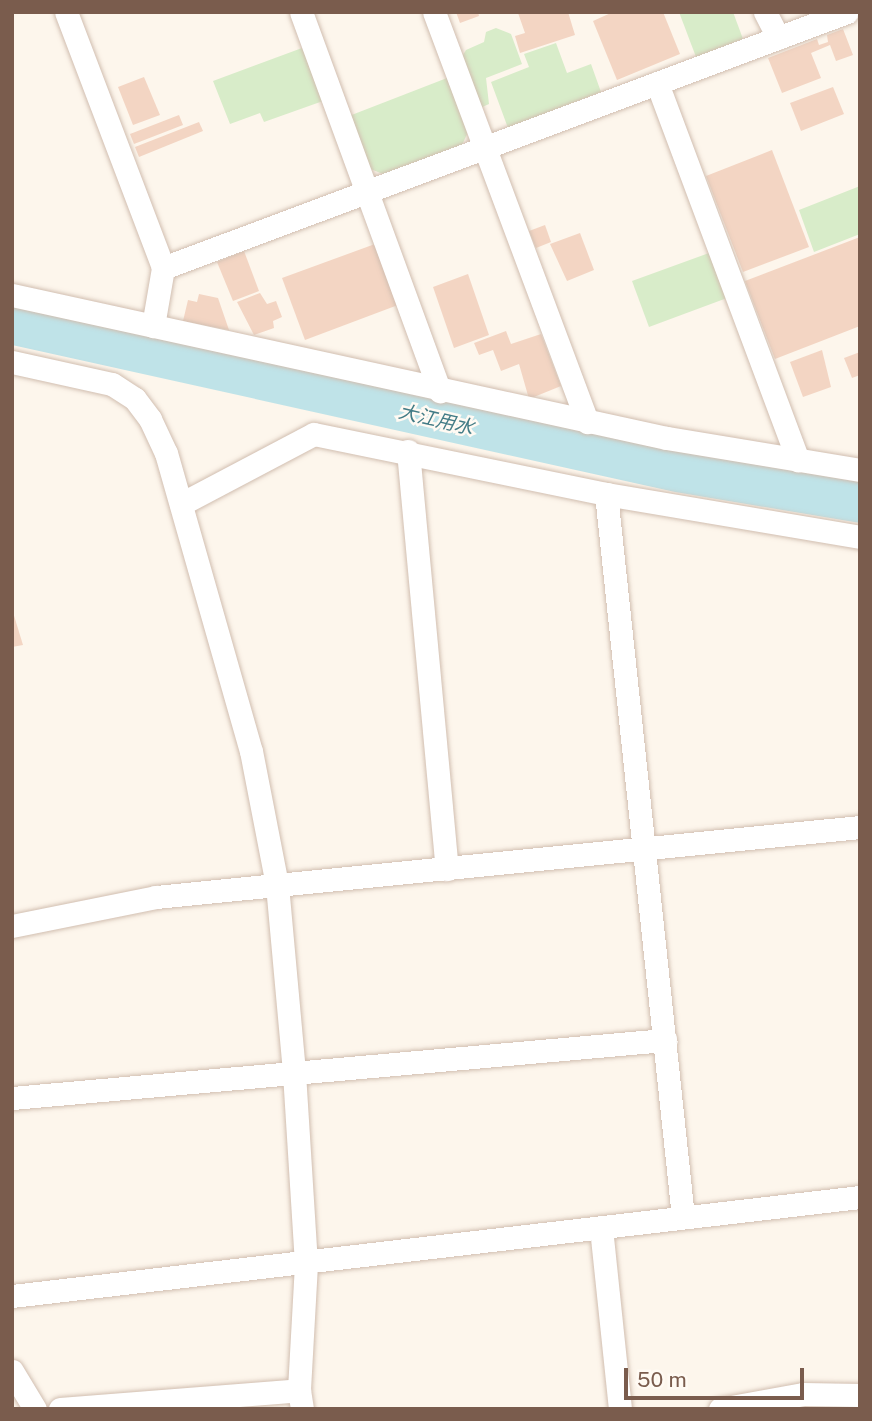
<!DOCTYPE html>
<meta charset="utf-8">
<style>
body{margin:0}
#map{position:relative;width:872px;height:1421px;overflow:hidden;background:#fdf6ec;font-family:"Public Sans","Noto Sans JP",sans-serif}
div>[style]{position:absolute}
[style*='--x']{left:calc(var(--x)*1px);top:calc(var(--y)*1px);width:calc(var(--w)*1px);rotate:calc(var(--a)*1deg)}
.green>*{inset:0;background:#d8ecc9}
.water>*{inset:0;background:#bfe3e8}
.building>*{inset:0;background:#f3d5c3}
.roads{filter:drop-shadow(0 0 2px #d1beb0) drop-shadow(0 0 2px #d1beb0)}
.minor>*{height:23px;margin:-11.5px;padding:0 11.5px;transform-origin:11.5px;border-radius:11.5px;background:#fff}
span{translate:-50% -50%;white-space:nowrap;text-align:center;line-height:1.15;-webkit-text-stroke:5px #fffaf3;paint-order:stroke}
.water-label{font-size:19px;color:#437c86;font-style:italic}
.frame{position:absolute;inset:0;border:14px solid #7a5c4d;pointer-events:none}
.scale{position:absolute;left:624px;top:1368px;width:180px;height:32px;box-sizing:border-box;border:4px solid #7a5c4d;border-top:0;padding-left:9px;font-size:21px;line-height:24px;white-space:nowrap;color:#7a5c4d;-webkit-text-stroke:5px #fffaf3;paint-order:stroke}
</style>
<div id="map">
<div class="green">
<div style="clip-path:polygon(679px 12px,733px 12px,743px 39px,696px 57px)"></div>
<div style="clip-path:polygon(496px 28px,511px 34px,522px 64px,486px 78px,489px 104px,480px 108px,461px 58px,466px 50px,484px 42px,486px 32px)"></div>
<div style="clip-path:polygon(556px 43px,567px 73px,591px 64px,601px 92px,508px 128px,491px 82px,529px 67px,524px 54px)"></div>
<div style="clip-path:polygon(302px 48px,323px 101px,264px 122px,260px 113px,230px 124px,213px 81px)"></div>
<div style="clip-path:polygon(447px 78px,468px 132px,462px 145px,383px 174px,368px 168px,349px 116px)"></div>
<div style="clip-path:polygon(860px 186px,860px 234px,814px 252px,799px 210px)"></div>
<div style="clip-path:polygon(709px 253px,727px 298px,649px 327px,632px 281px)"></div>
</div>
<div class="water">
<div style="clip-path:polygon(12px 306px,664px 449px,860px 482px,860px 523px,675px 492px,12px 345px)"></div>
</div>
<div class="building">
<div style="clip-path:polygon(456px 12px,478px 12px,479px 16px,460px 23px)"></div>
<div style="clip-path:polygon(568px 12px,575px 35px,520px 53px,515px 36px,525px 33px,518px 13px)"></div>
<div style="clip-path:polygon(613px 12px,663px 12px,680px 54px,617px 80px,593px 21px)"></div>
<div style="clip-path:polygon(843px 29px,853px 55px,836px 61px,830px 45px,811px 53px,821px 78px,782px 93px,768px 58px,817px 39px,819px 45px,828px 42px,827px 35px)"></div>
<div style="clip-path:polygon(144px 77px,160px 115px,133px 125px,118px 87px)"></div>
<div style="clip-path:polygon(833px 87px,844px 114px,801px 131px,790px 103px)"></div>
<div style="clip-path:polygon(179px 115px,183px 125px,134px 144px,130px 134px)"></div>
<div style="clip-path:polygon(199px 122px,203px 131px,139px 157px,135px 147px)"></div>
<div style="clip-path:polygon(772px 150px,809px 247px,743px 272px,706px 176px)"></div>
<div style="clip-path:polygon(545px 225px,551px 242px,536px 248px,529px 231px)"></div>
<div style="clip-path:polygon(580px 233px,594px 270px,567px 281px,550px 244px)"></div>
<div style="clip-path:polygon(860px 237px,860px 326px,775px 359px,745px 281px)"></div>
<div style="clip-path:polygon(375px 244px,398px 305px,305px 340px,282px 278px)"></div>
<div style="clip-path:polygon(244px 251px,259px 291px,233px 301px,217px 262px)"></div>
<div style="clip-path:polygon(468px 274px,489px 335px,454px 348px,433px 287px)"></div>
<div style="clip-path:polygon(260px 293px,267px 304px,276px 301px,282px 317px,273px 321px,274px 328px,254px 335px,237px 302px)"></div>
<div style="clip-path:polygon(199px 294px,218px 298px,229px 330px,183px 321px,188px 300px,197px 302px)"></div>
<div style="clip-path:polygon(506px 331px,511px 344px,541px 334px,561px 386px,529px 399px,519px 364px,501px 371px,493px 350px,479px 355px,474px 343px)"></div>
<div style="clip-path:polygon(822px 350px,831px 387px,803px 397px,790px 362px)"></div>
<div style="clip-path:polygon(860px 352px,860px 375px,852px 378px,844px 358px)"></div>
<div style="clip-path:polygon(12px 609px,23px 645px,12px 647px)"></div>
</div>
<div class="roads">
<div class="minor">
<div style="--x:66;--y:12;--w:274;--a:69.2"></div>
<div style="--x:163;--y:268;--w:59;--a:99.8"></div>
<div style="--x:301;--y:12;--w:404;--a:69.9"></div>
<div style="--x:434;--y:12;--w:438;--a:69.5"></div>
<div style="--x:765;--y:12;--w:29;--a:63"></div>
<div style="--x:657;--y:83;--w:403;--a:69.5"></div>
<div style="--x:163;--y:268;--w:730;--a:-20.52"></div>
<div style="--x:12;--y:295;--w:670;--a:12.32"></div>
<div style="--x:667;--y:438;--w:196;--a:9.4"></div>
<div style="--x:12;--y:362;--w:102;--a:12.4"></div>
<div style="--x:112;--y:384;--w:27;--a:33"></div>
<div style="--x:135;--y:399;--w:25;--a:53"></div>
<div style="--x:150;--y:419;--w:38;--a:65"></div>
<div style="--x:166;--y:453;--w:310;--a:74.1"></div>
<div style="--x:251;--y:751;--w:136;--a:79"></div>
<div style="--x:277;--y:885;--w:189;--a:84.8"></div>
<div style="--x:294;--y:1073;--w:191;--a:86.4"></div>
<div style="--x:306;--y:1264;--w:126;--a:93.2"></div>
<div style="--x:299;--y:1390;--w:19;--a:81"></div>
<div style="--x:408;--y:451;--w:420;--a:84.7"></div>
<div style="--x:606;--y:494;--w:727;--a:83.92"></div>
<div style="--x:181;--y:504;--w:150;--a:-27.8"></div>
<div style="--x:314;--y:434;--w:298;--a:11.6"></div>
<div style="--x:606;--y:494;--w:258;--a:9.6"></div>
<div style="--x:12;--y:926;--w:147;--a:-11.4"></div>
<div style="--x:156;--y:897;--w:707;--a:-5.68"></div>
<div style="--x:12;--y:1098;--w:656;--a:-5.08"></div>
<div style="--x:601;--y:1228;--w:182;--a:84"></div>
<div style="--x:12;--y:1296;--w:854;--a:-6.66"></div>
<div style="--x:12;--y:1371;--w:44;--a:58.8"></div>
<div style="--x:60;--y:1409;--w:240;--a:-4.5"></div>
<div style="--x:720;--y:1409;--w:84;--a:-10.2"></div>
<div style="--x:803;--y:1394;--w:57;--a:1"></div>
</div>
</div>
<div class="water-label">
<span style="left:436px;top:420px;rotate:13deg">大江用水</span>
</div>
<div class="frame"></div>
<div class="scale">50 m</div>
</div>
